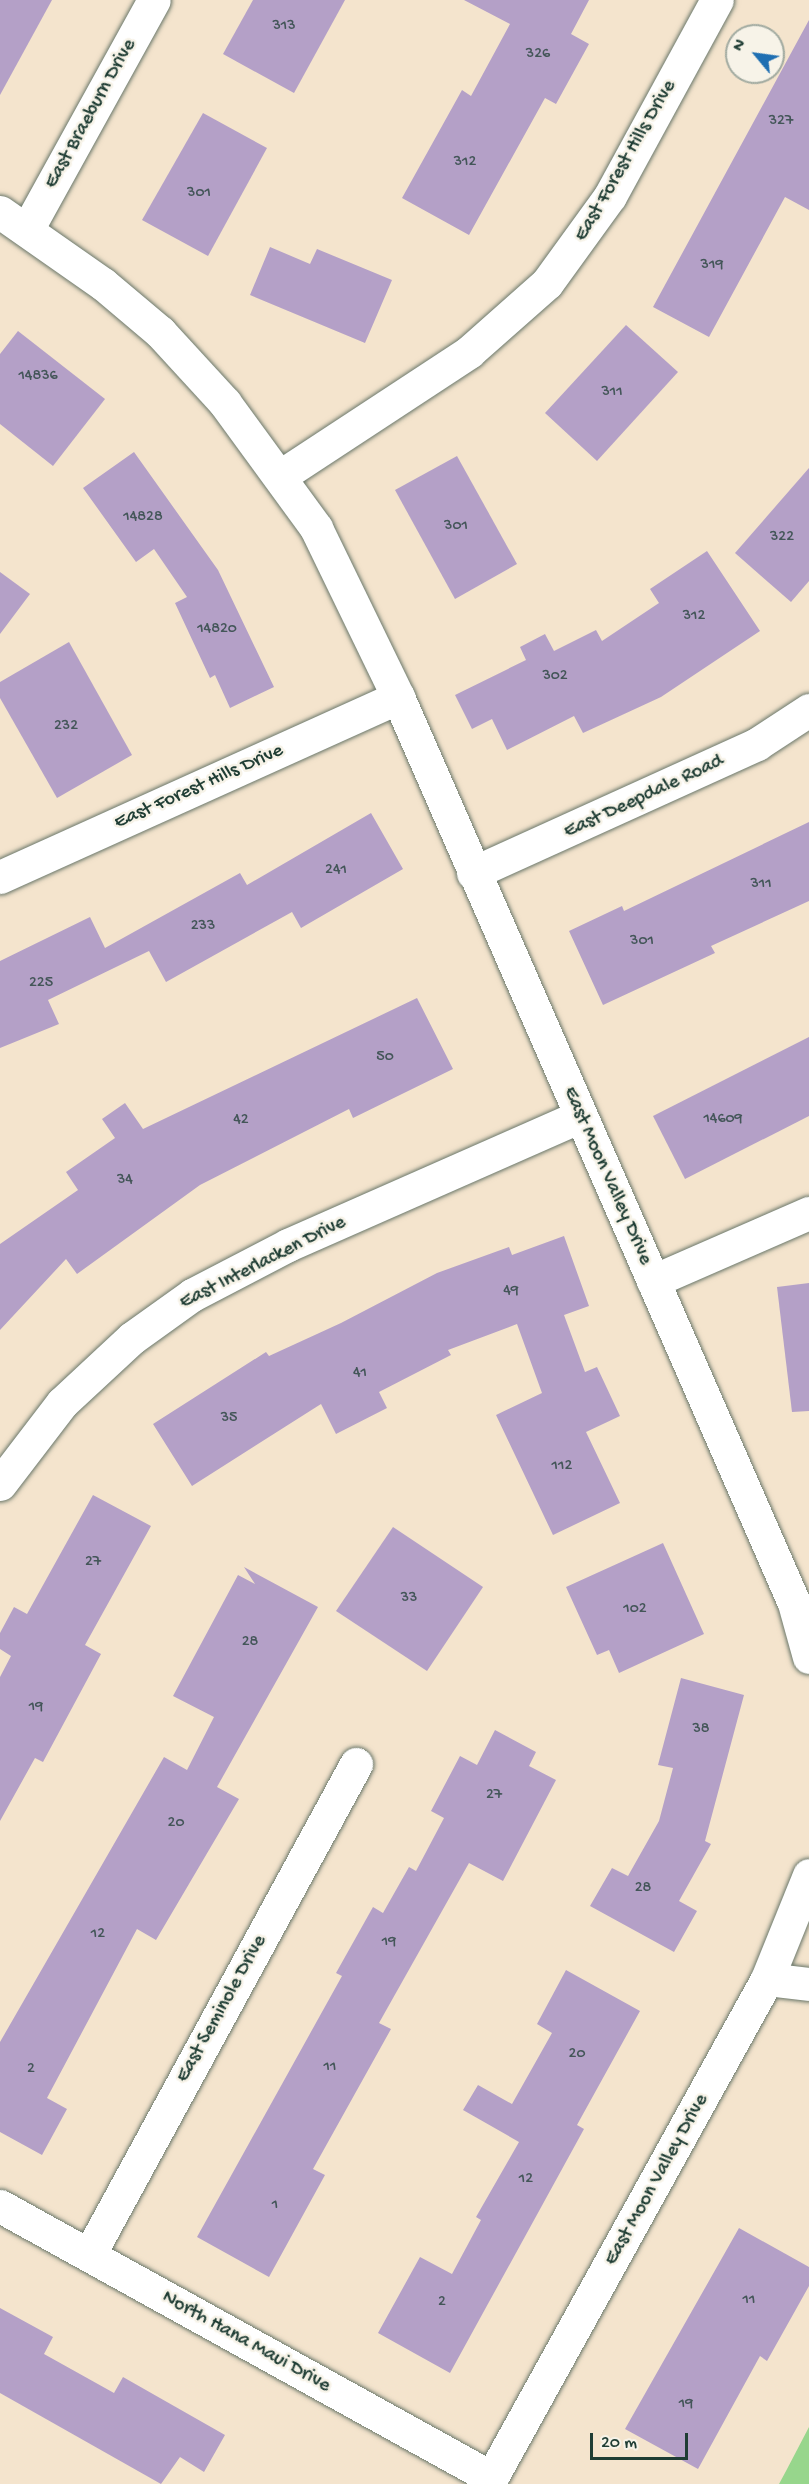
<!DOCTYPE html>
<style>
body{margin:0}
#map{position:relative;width:809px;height:2484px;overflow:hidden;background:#f4e4cd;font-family:"Gochi Hand",sans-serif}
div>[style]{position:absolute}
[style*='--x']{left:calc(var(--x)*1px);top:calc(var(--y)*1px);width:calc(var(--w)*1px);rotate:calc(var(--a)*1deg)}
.green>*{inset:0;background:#97d68c}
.building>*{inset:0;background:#b4a0c7}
.roads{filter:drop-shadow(0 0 2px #6a776a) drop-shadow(0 0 2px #6a776a)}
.minor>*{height:33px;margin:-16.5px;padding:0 16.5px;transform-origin:16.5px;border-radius:16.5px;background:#fff}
.tertiary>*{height:33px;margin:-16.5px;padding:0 16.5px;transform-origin:16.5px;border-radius:16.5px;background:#fff}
span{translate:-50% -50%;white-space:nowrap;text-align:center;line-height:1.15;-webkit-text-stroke:5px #f7f3e8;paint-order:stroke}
.number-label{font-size:16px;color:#445659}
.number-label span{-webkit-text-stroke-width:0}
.street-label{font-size:20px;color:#1f3d34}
.north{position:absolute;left:725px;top:24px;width:60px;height:60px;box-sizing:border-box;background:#f7f3e8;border:2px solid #a1aaa0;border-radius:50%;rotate:299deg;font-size:16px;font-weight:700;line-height:24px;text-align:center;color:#1f3d34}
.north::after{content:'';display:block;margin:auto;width:21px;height:27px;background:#1f6fb2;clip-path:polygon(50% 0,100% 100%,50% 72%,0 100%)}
.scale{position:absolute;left:590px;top:2433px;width:98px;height:27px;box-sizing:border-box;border:3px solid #1f3d34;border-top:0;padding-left:8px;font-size:18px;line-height:21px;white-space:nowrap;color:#1f3d34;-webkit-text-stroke:4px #f7f3e8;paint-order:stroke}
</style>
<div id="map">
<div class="green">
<div style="clip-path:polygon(809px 2427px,809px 2484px,779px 2484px,786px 2471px)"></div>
</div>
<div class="building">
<div style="clip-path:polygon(0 0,52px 0,0 95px)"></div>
<div style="clip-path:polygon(253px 0,345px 0,294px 93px,223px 54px)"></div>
<div style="clip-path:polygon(464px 0,589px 0,571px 34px,589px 44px,556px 104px,545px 98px,469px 235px,402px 198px,462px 90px,471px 96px,510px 24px)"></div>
<div style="clip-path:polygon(809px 20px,809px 210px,785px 197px,709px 337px,653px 307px)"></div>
<div style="clip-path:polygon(203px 113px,267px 148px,208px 256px,142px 220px)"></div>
<div style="clip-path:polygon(270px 247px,310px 264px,317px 249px,392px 280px,365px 343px,250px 295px)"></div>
<div style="clip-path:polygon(626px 325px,678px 372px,597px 461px,545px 413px)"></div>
<div style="clip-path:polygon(18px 331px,105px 399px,53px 466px,0 424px,0 354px)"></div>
<div style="clip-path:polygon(134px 452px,218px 570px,274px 687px,230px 708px,215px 675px,210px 678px,175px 603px,187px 597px,154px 549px,136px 562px,83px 488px)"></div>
<div style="clip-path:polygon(457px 456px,517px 564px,455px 599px,395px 490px)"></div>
<div style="clip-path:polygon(809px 468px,809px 581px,791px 602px,735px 553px)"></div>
<div style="clip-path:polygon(707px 551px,760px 631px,661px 697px,583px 733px,574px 716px,507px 750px,492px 719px,472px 729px,455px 695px,526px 660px,520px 647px,545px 634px,554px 651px,596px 630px,602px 641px,659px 603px,650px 589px)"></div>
<div style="clip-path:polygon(0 572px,30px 594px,0 634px)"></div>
<div style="clip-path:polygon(69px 642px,132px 755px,57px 798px,0 698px,0 682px)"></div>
<div style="clip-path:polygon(371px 813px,403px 869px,301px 928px,292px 912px,166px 982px,149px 951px,48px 1000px,59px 1024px,0 1048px,0 961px,90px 917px,105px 948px,240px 873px,247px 885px)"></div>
<div style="clip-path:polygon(809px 822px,809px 901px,711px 946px,715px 953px,603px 1005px,569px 931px,622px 906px,624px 911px)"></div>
<div style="clip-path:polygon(417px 998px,453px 1069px,353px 1118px,349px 1109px,200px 1185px,77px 1274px,66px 1259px,0 1330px,0 1244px,78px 1190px,66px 1172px,115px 1138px,102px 1119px,125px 1103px,143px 1129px)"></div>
<div style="clip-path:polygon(809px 1037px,809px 1116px,685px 1179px,653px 1116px)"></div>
<div style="clip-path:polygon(564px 1236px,589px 1306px,564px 1315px,585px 1372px,597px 1367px,620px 1416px,586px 1432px,620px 1503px,553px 1535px,496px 1415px,542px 1393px,517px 1324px,448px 1350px,451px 1355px,379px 1392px,387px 1408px,336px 1434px,321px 1404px,192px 1486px,153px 1424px,266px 1352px,269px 1356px,341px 1323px,437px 1273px,509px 1247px,512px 1255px)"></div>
<div style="clip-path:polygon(809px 1283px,809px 1411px,792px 1412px,777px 1287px)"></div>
<div style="clip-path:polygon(93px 1495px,151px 1526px,85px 1645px,101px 1654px,43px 1762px,35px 1758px,0 1821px,0 1677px,11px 1656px,0 1649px,0 1633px,14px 1607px,27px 1614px)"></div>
<div style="clip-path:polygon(393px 1527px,483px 1587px,427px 1671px,336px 1611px)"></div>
<div style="clip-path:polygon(663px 1543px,704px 1634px,619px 1673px,609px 1650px,597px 1655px,566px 1587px)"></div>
<div style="clip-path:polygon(244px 1567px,318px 1607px,217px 1787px,239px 1799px,156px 1940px,137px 1929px,47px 2098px,67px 2109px,42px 2155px,0 2132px,0 2042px,164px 1757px,187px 1770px,214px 1717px,173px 1696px,238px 1575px,255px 1584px)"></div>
<div style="clip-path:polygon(681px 1678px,744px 1695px,705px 1841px,711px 1844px,679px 1901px,697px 1911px,674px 1952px,590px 1906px,612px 1868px,628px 1876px,659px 1821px,673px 1768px,658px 1765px)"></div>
<div style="clip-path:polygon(495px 1730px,536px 1752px,529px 1766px,556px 1780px,503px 1881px,469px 1863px,379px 2023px,391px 2029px,313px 2169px,325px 2175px,269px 2277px,197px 2237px,342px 1976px,336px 1973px,373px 1907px,383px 1913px,409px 1867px,416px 1871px,444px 1818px,431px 1811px,460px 1756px,477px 1765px)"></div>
<div style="clip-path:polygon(566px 1970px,640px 2011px,577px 2125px,584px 2129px,450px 2373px,378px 2333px,420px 2257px,452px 2274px,481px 2220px,476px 2217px,519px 2142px,463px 2110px,478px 2085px,512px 2104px,552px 2033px,537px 2024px)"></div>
<div style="clip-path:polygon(739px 2228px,809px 2267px,809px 2286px,767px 2361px,760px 2356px,698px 2469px,625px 2429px)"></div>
<div style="clip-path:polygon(0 2308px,53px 2337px,44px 2354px,114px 2393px,123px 2377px,225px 2435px,204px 2472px,180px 2457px,161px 2484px,0 2393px)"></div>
</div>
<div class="roads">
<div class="minor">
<div style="--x:28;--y:228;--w:260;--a:-61.1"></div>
<div style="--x:282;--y:475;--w:224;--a:-33.3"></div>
<div style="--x:469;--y:352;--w:104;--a:-41.5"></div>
<div style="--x:547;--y:283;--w:107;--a:-54.1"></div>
<div style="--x:610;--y:196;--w:223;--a:-61.4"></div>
<div style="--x:473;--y:873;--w:312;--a:-24.4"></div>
<div style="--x:757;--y:744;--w:62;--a:-33.2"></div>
<div style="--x:0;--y:877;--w:437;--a:-24.3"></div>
<div style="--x:653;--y:1281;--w:170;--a:-23.6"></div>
<div style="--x:0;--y:1484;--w:102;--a:-52.6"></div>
<div style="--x:62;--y:1403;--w:96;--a:-42.9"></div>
<div style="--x:132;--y:1338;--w:74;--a:-35.6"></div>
<div style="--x:192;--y:1295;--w:108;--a:-27.5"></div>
<div style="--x:288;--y:1245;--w:319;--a:-23.8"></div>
<div style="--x:0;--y:2206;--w:562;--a:28.94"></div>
<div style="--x:89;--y:2255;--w:559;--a:-61.46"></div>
</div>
<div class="tertiary">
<div style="--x:0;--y:212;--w:126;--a:35"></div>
<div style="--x:103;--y:284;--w:75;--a:40.1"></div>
<div style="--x:160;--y:332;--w:96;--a:47.5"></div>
<div style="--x:225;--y:403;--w:155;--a:53.9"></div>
<div style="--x:316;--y:528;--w:188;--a:64.1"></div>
<div style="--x:398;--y:697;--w:989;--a:66.39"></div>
<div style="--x:794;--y:1603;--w:56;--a:74.5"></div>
<div style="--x:767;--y:1979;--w:42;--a:6.8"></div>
<div style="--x:488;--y:2484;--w:577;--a:-61.08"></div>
<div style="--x:767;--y:1979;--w:112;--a:-68"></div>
</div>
</div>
<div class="number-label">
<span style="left:284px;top:27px">313</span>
<span style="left:538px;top:55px">326</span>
<span style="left:781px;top:122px">327</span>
<span style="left:465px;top:163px">312</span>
<span style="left:199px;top:194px">301</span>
<span style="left:712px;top:266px">319</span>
<span style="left:38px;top:377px">14836</span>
<span style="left:612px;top:393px">311</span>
<span style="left:143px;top:518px">14828</span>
<span style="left:456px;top:527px">301</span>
<span style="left:782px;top:538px">322</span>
<span style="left:694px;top:617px">312</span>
<span style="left:217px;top:630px">14820</span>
<span style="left:555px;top:677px">302</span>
<span style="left:66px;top:727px">232</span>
<span style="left:336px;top:871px">241</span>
<span style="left:761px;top:885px">311</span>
<span style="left:203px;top:927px">233</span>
<span style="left:642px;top:942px">301</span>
<span style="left:41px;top:984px">225</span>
<span style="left:385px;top:1058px">50</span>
<span style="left:723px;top:1120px">14609</span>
<span style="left:241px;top:1121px">42</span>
<span style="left:125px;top:1181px">34</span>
<span style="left:511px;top:1292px">49</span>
<span style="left:360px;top:1374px">41</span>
<span style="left:229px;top:1419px">35</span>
<span style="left:562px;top:1467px">112</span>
<span style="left:93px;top:1563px">27</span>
<span style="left:409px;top:1599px">33</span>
<span style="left:635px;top:1610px">102</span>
<span style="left:250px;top:1643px">28</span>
<span style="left:36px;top:1708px">19</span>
<span style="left:701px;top:1730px">38</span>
<span style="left:494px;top:1796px">27</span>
<span style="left:176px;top:1824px">20</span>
<span style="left:643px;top:1889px">28</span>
<span style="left:98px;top:1935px">12</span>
<span style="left:389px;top:1943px">19</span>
<span style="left:577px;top:2055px">20</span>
<span style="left:330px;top:2068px">11</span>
<span style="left:31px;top:2070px">2</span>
<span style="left:526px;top:2180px">12</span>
<span style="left:275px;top:2206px">1</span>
<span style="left:749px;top:2301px">11</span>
<span style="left:442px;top:2303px">2</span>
<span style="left:686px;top:2405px">19</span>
</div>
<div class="street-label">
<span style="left:91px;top:114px;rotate:-61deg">East Braeburn Drive</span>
<span style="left:626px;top:161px;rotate:-60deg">East Forest Hills Drive</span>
<span style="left:199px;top:787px;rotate:-24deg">East Forest Hills Drive</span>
<span style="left:644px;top:797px;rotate:-25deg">East Deepdale Road</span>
<span style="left:607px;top:1176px;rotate:66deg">East Moon Valley Drive</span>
<span style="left:263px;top:1263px;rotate:-27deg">East Interlacken Drive</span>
<span style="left:222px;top:2009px;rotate:-61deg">East Seminole Drive</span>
<span style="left:657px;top:2180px;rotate:-61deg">East Moon Valley Drive</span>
<span style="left:246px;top:2342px;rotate:29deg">North Hana Maui Drive</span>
</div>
<div class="north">N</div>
<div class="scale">20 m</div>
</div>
